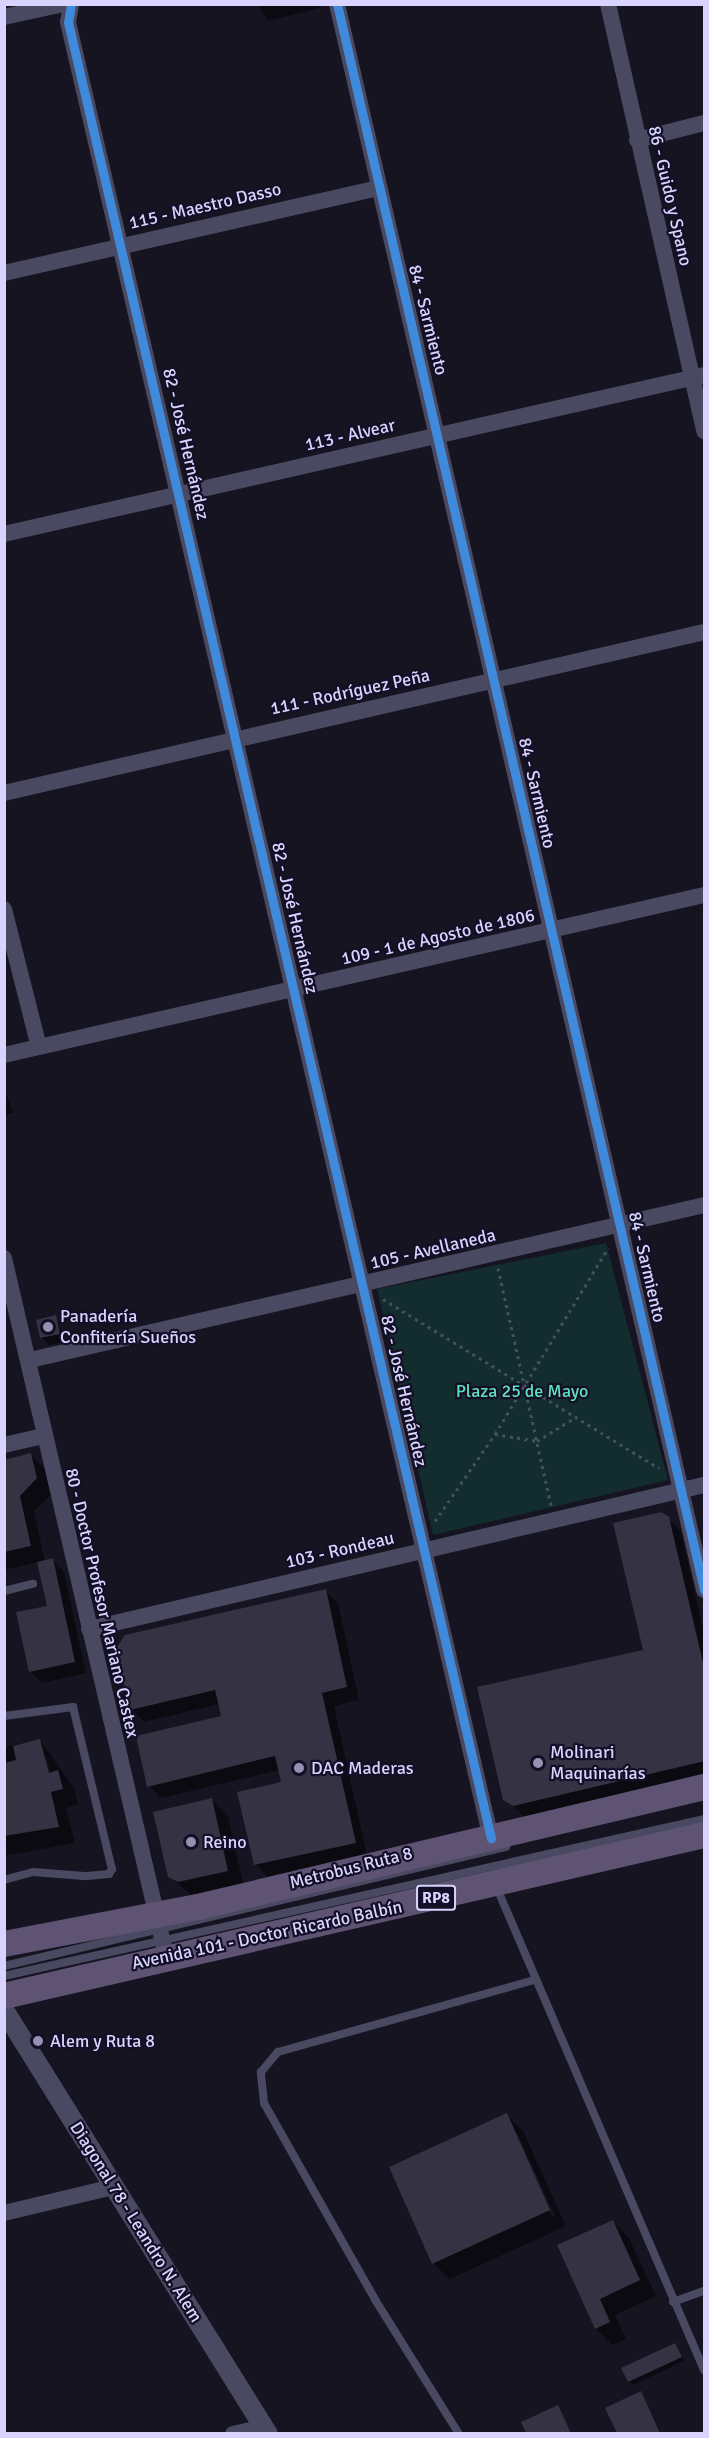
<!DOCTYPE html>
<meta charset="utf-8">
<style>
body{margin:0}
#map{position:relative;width:709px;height:2438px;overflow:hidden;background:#161421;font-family:Signika,sans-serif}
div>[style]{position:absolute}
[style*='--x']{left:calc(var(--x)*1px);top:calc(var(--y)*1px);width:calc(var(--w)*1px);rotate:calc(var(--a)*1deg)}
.green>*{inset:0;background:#132c2d}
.shadow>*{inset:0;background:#0007}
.building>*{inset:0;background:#343243}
.path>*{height:3px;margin-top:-1.5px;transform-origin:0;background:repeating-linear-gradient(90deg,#44505f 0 3px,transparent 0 7.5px)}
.service>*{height:8px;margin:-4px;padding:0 4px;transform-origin:4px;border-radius:4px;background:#4a4962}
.minor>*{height:16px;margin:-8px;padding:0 8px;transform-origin:8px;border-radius:8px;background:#4a4962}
.tertiary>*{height:20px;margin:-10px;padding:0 10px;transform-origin:10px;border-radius:10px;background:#4a4962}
.primary>*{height:26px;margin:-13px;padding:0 13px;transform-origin:13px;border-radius:13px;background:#5e5373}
.cycleway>*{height:9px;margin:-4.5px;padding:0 4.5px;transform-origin:4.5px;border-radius:4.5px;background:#408adc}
.dots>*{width:16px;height:16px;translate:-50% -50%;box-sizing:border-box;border:3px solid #130f26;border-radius:50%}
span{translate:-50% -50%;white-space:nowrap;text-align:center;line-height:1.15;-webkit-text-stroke:4.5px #130f26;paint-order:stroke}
.shield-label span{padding:2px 4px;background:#130f26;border:2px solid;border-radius:4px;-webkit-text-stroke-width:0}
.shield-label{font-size:16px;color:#d9d4ff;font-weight:700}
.street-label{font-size:18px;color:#d9d4ff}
.poi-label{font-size:18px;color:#d9d4ff}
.left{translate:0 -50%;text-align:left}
.park-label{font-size:18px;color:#5fe0c0}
.frame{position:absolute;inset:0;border:6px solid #d9d4ff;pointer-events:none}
</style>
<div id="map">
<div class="green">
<div style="clip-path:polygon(606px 1243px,668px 1480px,433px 1535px,377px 1289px)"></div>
</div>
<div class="shadow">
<div style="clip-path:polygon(258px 4px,320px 4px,321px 8px,268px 21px)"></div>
<div style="clip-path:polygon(4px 1087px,13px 1113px,4px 1115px)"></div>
<div style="clip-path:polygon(55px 1317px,67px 1341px,49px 1345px,41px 1337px)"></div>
<div style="clip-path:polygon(31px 1455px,46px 1470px,52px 1494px,34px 1511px,45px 1562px,53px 1560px,64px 1572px,86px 1673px,42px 1683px,30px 1671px,48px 1607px,39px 1562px,4px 1570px,4px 1461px)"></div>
<div style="clip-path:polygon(668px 1519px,681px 1532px,704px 1633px,704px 1776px,526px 1818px,505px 1799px,644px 1651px)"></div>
<div style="clip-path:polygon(325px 1591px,338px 1603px,359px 1700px,334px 1706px,367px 1855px,268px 1877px,255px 1864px,283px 1783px,280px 1770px,161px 1798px,149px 1786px,222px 1717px,219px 1704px,144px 1722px,132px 1709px)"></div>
<div style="clip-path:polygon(evenodd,40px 1740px,74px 1788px,78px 1805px,66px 1808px,75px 1843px,4px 1856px,4px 1747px,40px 1740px,43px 1757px,46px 1757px,52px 1780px,49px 1780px,43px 1757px)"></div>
<div style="clip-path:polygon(212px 1800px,228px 1816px,244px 1887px,195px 1898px,169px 1876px)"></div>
<div style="clip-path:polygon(evenodd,507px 2115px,523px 2131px,566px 2226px,450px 2279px,433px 2263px,507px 2115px,514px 2133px,517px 2133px,555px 2216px,552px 2217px,514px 2133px)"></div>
<div style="clip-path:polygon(613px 2221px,629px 2238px,656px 2296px,615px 2315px,626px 2339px,612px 2345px,596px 2329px,559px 2246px)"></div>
<div style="clip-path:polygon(675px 2345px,684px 2361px,633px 2385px,629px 2381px)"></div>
<div style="clip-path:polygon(641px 2393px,661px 2434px,618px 2434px,607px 2409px)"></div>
<div style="clip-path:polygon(557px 2406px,572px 2434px,528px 2434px,523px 2423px)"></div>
</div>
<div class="building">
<div style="clip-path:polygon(56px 1315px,60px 1334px,40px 1338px,36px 1320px)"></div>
<div style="clip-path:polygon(31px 1453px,37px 1478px,20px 1496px,31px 1546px,4px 1552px,4px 1460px)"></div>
<div style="clip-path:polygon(661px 1512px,669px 1517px,705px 1671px,705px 1761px,513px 1806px,503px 1800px,477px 1687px,643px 1650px,613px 1523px)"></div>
<div style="clip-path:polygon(53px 1558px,75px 1662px,29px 1672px,16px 1612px,47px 1606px,37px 1562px)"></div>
<div style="clip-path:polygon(326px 1589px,347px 1687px,322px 1693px,356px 1843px,254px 1865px,237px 1792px,281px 1782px,275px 1756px,147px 1787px,136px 1736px,221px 1716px,215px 1690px,130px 1710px,116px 1649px,125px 1635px)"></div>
<div style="clip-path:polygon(40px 1739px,49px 1773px,58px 1770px,63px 1789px,51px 1792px,59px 1827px,4px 1836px,4px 1763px,16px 1760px,13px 1746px)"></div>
<div style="clip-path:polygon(212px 1798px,228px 1871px,178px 1882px,168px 1877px,153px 1812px)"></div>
<div style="clip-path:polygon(507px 2113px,550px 2210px,432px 2264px,389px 2167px)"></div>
<div style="clip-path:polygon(613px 2220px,640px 2280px,600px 2299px,610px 2322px,595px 2329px,557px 2245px)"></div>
<div style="clip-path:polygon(675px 2343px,682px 2357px,628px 2382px,621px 2368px)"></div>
<div style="clip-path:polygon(641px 2391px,660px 2433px,617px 2433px,605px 2408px)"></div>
<div style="clip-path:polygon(558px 2405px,571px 2433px,526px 2433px,521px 2422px)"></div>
</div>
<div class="path">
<div style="--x:498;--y:1268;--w:243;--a:77.4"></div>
<div style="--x:383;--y:1299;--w:324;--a:31.5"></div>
<div style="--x:495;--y:1434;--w:43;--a:9.5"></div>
<div style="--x:537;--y:1441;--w:46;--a:-31.6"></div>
<div style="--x:435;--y:1521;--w:106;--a:-55.4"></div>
<div style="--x:495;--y:1434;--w:218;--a:-58.7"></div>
</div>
<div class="service">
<div style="--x:4;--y:1591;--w:30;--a:-14"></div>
<div style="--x:4;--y:1716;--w:70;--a:-7.4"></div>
<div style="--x:73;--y:1707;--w:167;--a:76.5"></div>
<div style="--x:112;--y:1869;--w:6;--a:121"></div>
<div style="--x:109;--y:1874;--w:25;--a:175"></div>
<div style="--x:84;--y:1876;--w:51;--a:-175.5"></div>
<div style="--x:33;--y:1872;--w:30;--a:165"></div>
<div style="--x:496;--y:1886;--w:527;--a:66.74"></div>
<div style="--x:4;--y:1966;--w:516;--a:-13.34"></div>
<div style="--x:4;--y:1976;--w:717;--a:-12.64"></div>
<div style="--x:673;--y:2302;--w:33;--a:-20"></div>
<div style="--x:459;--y:2434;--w:157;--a:-122"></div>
<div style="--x:376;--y:2301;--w:227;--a:-119.5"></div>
<div style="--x:264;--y:2103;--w:31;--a:-96"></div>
<div style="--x:261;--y:2072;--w:26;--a:-50"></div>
<div style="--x:278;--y:2052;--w:267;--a:-15.7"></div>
</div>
<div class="minor">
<div style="--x:71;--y:4;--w:18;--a:99"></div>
<div style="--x:68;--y:22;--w:1865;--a:76.89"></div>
<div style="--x:337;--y:4;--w:1628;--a:76.97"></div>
<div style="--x:608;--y:4;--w:438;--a:77.3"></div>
<div style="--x:4;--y:17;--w:60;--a:-12.4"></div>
<div style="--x:637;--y:140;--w:69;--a:-14.2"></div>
<div style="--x:4;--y:273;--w:385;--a:-12.8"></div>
<div style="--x:4;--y:534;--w:718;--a:-12.8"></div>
<div style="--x:4;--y:793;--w:718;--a:-12.95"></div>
<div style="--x:4;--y:909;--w:142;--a:75.8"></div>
<div style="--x:4;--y:1055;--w:718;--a:-12.88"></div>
<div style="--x:4;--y:1258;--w:717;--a:76.93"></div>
<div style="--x:30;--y:1360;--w:692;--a:-12.95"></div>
<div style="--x:4;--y:1445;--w:39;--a:-13"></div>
<div style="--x:89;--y:1629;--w:632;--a:-13.18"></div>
<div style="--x:4;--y:2213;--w:112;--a:-13.4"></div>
<div style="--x:233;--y:2434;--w:32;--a:-13"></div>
</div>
<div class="tertiary">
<div style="--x:4;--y:2010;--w:499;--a:58.1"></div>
</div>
<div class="primary">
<div style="--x:4;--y:1944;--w:197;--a:-10.8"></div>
<div style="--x:198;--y:1907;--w:520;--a:-13.34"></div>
<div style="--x:4;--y:1996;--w:718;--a:-12.95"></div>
</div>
<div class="cycleway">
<div style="--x:71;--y:4;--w:18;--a:99"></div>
<div style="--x:68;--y:22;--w:1865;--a:76.89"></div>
<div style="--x:337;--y:4;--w:1628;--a:76.97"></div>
</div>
<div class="dots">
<div style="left:48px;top:1327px;background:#9591b1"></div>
<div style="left:538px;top:1763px;background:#9591b1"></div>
<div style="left:299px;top:1768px;background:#9591b1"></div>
<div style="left:191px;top:1842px;background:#9591b1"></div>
<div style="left:38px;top:2041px;background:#9591b1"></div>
</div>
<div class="shield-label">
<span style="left:436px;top:1898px">RP8</span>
</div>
<div class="street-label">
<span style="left:670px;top:196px;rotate:77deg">86 - Guido y Spano</span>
<span style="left:205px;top:206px;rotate:-13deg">115 - Maestro Dasso</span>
<span style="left:428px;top:320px;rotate:76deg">84 - Sarmiento</span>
<span style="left:350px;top:435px;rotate:-13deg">113 - Alvear</span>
<span style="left:186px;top:444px;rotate:77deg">82 - José Hernández</span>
<span style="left:350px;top:692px;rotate:-12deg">111 - Rodríguez Peña</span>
<span style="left:537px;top:793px;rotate:77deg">84 - Sarmiento</span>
<span style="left:295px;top:918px;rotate:77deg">82 - José Hernández</span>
<span style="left:438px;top:937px;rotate:-13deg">109 - 1 de Agosto de 1806</span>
<span style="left:433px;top:1249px;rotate:-13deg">105 - Avellaneda</span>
<span style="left:647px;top:1267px;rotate:77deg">84 - Sarmiento</span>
<span style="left:404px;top:1391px;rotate:77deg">82 - José Hernández</span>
<span style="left:340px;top:1550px;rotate:-13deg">103 - Rondeau</span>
<span style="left:102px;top:1603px;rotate:77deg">80 - Doctor Profesor Mariano Castex</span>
<span style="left:351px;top:1868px;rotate:-14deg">Metrobus Ruta 8</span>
<span style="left:267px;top:1935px;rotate:-12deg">Avenida 101 - Doctor Ricardo Balbín</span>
<span style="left:136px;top:2222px;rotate:58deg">Diagonal 78 - Leandro N. Alem</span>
</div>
<div class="poi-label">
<span class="left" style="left:60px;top:1327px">Panadería<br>Confitería Sueños</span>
<span class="left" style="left:550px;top:1763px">Molinari<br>Maquinarías</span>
<span class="left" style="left:311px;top:1768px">DAC Maderas</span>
<span class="left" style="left:203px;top:1842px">Reino</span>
<span class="left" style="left:50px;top:2041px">Alem y Ruta 8</span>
</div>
<div class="park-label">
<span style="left:522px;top:1391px">Plaza 25 de Mayo</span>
</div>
<div class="frame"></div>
</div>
